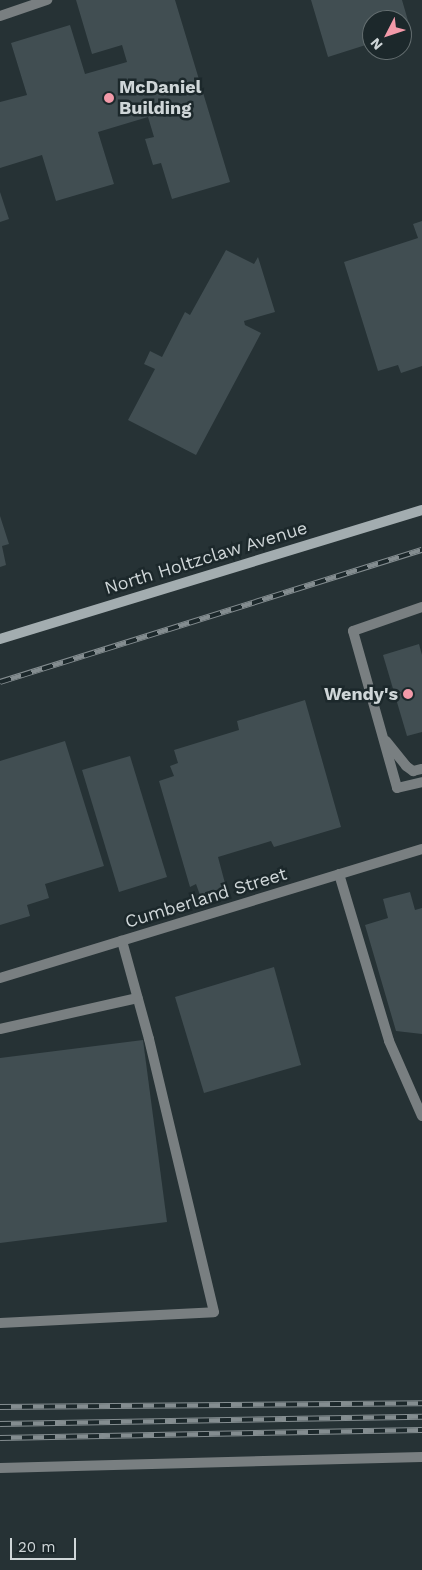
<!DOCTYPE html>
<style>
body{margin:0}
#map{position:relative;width:422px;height:1570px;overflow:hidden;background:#263235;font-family:"Work Sans",sans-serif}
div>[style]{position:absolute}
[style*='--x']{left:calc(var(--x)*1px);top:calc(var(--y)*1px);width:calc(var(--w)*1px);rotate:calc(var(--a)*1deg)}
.building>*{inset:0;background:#414e52}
.service>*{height:10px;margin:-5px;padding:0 5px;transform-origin:5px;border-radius:5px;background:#797f81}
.minor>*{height:10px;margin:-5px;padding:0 5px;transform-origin:5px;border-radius:5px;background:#797f81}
.secondary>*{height:10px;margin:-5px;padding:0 5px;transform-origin:5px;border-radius:5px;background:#a3adb0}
.rail>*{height:5.5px;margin-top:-2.75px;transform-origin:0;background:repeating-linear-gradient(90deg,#1c282b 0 11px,#848d90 0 22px);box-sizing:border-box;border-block:1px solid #848d90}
.dots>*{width:14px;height:14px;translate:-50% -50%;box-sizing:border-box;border:2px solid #1c282b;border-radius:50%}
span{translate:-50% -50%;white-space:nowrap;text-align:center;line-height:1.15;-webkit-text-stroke:5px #1c282b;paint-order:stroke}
.poi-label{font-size:18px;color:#cfd6d8;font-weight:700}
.left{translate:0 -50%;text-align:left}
.right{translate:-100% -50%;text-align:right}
.street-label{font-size:18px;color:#cfd6d8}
.north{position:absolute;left:362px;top:10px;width:50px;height:50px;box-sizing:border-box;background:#1c282b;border:1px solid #646e70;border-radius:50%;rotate:229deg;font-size:14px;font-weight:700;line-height:20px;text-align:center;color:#cfd6d8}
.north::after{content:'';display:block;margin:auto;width:18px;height:22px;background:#f39aa9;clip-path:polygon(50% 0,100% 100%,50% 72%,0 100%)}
.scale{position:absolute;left:10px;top:1538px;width:66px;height:22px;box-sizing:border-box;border:2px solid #cfd6d8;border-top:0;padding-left:6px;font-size:15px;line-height:18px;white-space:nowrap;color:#cfd6d8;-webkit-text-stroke:4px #1c282b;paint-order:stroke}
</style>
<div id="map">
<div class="building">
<div style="clip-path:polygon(76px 0,175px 0,230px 182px,172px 199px,161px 163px,153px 165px,145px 139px,154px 137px,148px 117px,98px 132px,114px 184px,56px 201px,42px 155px,0 168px,0 102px,27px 95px,11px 43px,70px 25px,85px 74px,127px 62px,122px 45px,92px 54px)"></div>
<div style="clip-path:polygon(311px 0,402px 0,411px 31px,402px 34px,402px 20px,372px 20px,372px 43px,328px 57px)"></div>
<div style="clip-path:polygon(0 192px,9px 219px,0 222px)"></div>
<div style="clip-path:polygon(422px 221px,422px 366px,401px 373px,398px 365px,378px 371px,344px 262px,418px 238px,413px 224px)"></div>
<div style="clip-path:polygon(226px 250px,254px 264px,258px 257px,275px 312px,244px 321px,245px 325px,261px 333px,196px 455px,128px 420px,155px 369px,144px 364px,150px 351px,162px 357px,185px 312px,190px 315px)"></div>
<div style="clip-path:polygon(0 516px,9px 544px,2px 546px,6px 565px,0 567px)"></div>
<div style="clip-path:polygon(419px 644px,422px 655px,422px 732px,407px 736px,383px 655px)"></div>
<div style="clip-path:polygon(305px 700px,341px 827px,274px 847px,271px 841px,218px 857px,226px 887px,200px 895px,196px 884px,190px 887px,159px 781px,174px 776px,170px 766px,178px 763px,174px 750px,239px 730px,237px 721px)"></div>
<div style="clip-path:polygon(65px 741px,104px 866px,45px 884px,49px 898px,27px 905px,30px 916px,0 925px,0 761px)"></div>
<div style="clip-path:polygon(130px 756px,167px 877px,119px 892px,82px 770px)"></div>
<div style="clip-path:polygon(410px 892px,415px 910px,422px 908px,422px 1034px,396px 1031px,365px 925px,388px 918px,383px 899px)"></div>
<div style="clip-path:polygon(274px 967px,301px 1065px,204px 1093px,175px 997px)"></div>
<div style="clip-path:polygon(143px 1040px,167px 1222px,0 1243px,0 1058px)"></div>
</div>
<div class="service">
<div style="--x:0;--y:16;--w:50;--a:-18.8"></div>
<div style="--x:422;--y:607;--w:73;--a:160.8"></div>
<div style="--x:353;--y:631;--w:163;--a:74.3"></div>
<div style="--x:397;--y:788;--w:26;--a:-13"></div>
<div style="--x:386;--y:741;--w:32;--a:51"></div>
<div style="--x:406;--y:766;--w:9;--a:36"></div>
<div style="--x:413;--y:771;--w:9;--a:-13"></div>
<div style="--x:339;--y:874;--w:174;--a:73.3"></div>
<div style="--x:389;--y:1041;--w:82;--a:66.3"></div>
<div style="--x:0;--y:1029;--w:141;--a:-12.7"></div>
<div style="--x:0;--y:1323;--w:214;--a:-2.9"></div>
<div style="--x:214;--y:1312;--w:281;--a:-103.4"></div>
<div style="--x:149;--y:1039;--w:102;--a:-105.4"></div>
<div style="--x:0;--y:1468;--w:422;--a:-1.5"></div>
</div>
<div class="minor">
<div style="--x:0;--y:978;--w:441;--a:-17"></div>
</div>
<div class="secondary">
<div style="--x:0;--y:639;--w:441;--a:-17"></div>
</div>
<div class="rail">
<div style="--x:0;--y:682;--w:442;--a:-17.4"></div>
<div style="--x:0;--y:1407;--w:422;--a:-0.5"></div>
<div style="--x:0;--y:1424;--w:422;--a:-1"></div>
<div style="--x:0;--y:1438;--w:422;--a:-1.1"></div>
</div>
<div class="dots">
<div style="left:109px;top:98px;background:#f39aa9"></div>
<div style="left:408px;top:694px;background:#f39aa9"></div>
</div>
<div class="poi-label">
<span class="left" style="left:119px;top:98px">McDaniel<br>Building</span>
<span class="right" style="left:398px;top:694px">Wendy's</span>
</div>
<div class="street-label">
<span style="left:206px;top:558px;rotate:-17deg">North Holtzclaw Avenue</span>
<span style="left:206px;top:898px;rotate:-17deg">Cumberland Street</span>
</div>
<div class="north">N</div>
<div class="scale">20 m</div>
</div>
